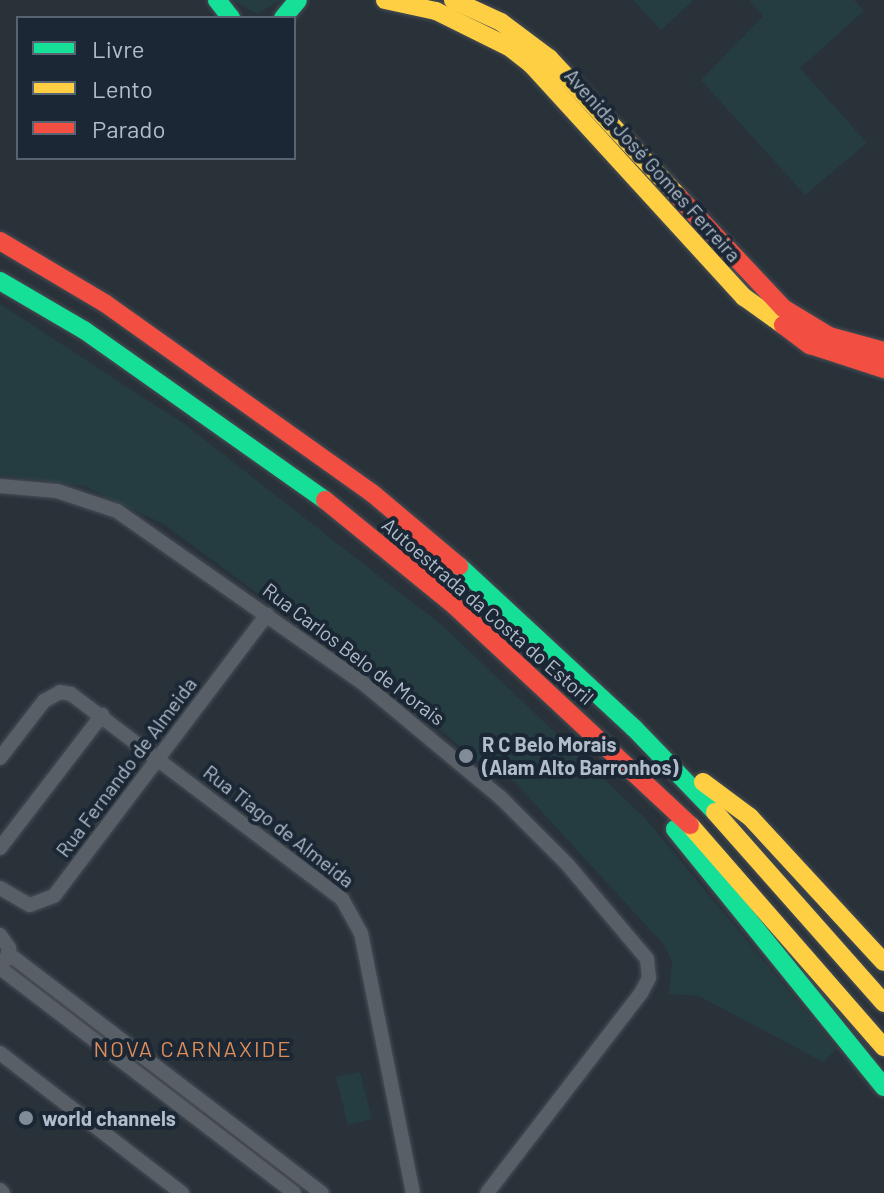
<!DOCTYPE html>
<meta charset="utf-8">
<style>
body{margin:0}
#map{position:relative;width:884px;height:1193px;overflow:hidden;background:#293139;font-family:Barlow,sans-serif}
div>[style]{position:absolute}
[style*='--x']{left:calc(var(--x)*1px);top:calc(var(--y)*1px);width:calc(var(--w)*1px);rotate:calc(var(--a)*1deg)}
.green>*{inset:0;background:#253d40}
.roads{filter:drop-shadow(0 0 2px #474d54) drop-shadow(0 0 2px #474d54)}
.street>*{height:14px;margin:-7px;padding:0 7px;transform-origin:7px;border-radius:7px;background:#595f67}
.fast>*{height:18px;margin:-9px;padding:0 9px;transform-origin:9px;border-radius:9px;background:#16e098}
.slow>*{height:18px;margin:-9px;padding:0 9px;transform-origin:9px;border-radius:9px;background:#ffcf43}
.jam>*{height:18px;margin:-9px;padding:0 9px;transform-origin:9px;border-radius:9px;background:#f24e42}
.dots>*{width:22px;height:22px;translate:-50% -50%;box-sizing:border-box;border:4px solid #1b2735;border-radius:50%}
span{translate:-50% -50%;white-space:nowrap;text-align:center;line-height:1.15;-webkit-text-stroke:8px #1b2735;paint-order:stroke}
.street-label{font-size:20px;color:#b2bdcb}
.poi-label{font-size:20px;color:#b2bdcb;font-weight:700}
.left{translate:0 -50%;text-align:left}
.neighbourhood-label{font-size:22px;color:#de8d59;letter-spacing:2px}
.legend{position:absolute;left:16px;top:16px;width:280px;height:144px;box-sizing:border-box;background:#1b2735;border:2px solid #576371;margin:0;padding:10px 14px;list-style:none;font-size:24px;color:#b2bdcb}
.legend li{display:flex;align-items:center;gap:16px;height:40px}
.legend b{width:40px;border:2px solid #576371}
</style>
<div id="map">
<div class="green">
<div style="clip-path:polygon(232px 0,281px 0,257px 14px)"></div>
<div style="clip-path:polygon(633px 0,692px 0,693px 1px,661px 30px)"></div>
<div style="clip-path:polygon(749px 0,854px 0,864px 11px,800px 68px,867px 143px,805px 195px,701px 80px,763px 16px)"></div>
<div style="clip-path:polygon(0 304px,187px 426px,443px 626px,646px 819px,837px 1049px,823px 1062px,699px 996px,669px 994px,672px 962px,665px 946px,511px 778px,496px 778px,422px 714px,163px 524px,84px 486px,0 475px)"></div>
<div style="clip-path:polygon(360px 1072px,372px 1119px,348px 1125px,336px 1077px)"></div>
</div>
<div class="roads">
<div class="street">
<div style="--x:0;--y:486;--w:57;--a:5"></div>
<div style="--x:57;--y:491;--w:63;--a:18.4"></div>
<div style="--x:117;--y:511;--w:300;--a:35"></div>
<div style="--x:363;--y:683;--w:178;--a:39.8"></div>
<div style="--x:500;--y:797;--w:95;--a:45"></div>
<div style="--x:567;--y:864;--w:124;--a:49.9"></div>
<div style="--x:647;--y:959;--w:19;--a:84"></div>
<div style="--x:649;--y:978;--w:17;--a:118"></div>
<div style="--x:641;--y:993;--w:252;--a:127.6"></div>
<div style="--x:0;--y:758;--w:72;--a:-52.3"></div>
<div style="--x:44;--y:701;--w:18;--a:-29"></div>
<div style="--x:60;--y:692;--w:11;--a:10"></div>
<div style="--x:71;--y:694;--w:340;--a:37.1"></div>
<div style="--x:342;--y:899;--w:39;--a:61"></div>
<div style="--x:361;--y:933;--w:265;--a:78.7"></div>
<div style="--x:0;--y:848;--w:168;--a:-52.5"></div>
<div style="--x:0;--y:888;--w:34;--a:30"></div>
<div style="--x:30;--y:905;--w:26;--a:-21"></div>
<div style="--x:54;--y:896;--w:353;--a:-52.9"></div>
<div style="--x:0;--y:935;--w:16;--a:55"></div>
<div style="--x:9;--y:948;--w:12;--a:104"></div>
<div style="--x:9;--y:954;--w:394;--a:37.4"></div>
<div style="--x:0;--y:968;--w:370;--a:37.4"></div>
<div style="--x:0;--y:1053;--w:230;--a:37.6"></div>
<div style="--x:0;--y:1190;--w:4;--a:45"></div>
</div>
<div class="fast">
<div style="--x:217;--y:0;--w:23;--a:52"></div>
<div style="--x:283;--y:18;--w:23;--a:-50"></div>
<div style="--x:0;--y:281;--w:97;--a:30.3"></div>
<div style="--x:84;--y:330;--w:295;--a:35.2"></div>
<div style="--x:459;--y:566;--w:238;--a:42.8"></div>
<div style="--x:634;--y:728;--w:117;--a:46"></div>
<div style="--x:675;--y:829;--w:332;--a:51"></div>
</div>
<div class="slow">
<div style="--x:385;--y:0;--w:52;--a:12.2"></div>
<div style="--x:436;--y:11;--w:81;--a:26.3"></div>
<div style="--x:509;--y:47;--w:28;--a:38"></div>
<div style="--x:531;--y:64;--w:316;--a:47.6"></div>
<div style="--x:744;--y:297;--w:48;--a:35.7"></div>
<div style="--x:453;--y:0;--w:53;--a:24.6"></div>
<div style="--x:501;--y:22;--w:60;--a:36.9"></div>
<div style="--x:549;--y:58;--w:189;--a:46.9"></div>
<div style="--x:703;--y:782;--w:59;--a:36.7"></div>
<div style="--x:750;--y:817;--w:197;--a:47.3"></div>
<div style="--x:715;--y:812;--w:255;--a:48.5"></div>
<div style="--x:690;--y:825;--w:295;--a:48.9"></div>
</div>
<div class="jam">
<div style="--x:678;--y:196;--w:154;--a:46.8"></div>
<div style="--x:783;--y:308;--w:54;--a:31.3"></div>
<div style="--x:829;--y:336;--w:57;--a:15.3"></div>
<div style="--x:0;--y:241;--w:123;--a:30.7"></div>
<div style="--x:106;--y:304;--w:326;--a:35.4"></div>
<div style="--x:372;--y:493;--w:114;--a:40"></div>
<div style="--x:783;--y:325;--w:34;--a:37"></div>
<div style="--x:810;--y:345;--w:78;--a:18"></div>
<div style="--x:325;--y:500;--w:169;--a:39.2"></div>
<div style="--x:456;--y:607;--w:320;--a:43"></div>
</div>
</div>
<div class="dots">
<div style="left:466px;top:756px;background:#828c98"></div>
<div style="left:26px;top:1118px;background:#828c98"></div>
</div>
<div class="street-label">
<span style="left:653px;top:165px;rotate:48deg">Avenida José Gomes Ferreira</span>
<span style="left:488px;top:611px;rotate:41deg">Autoestrada da Costa do Estoril</span>
<span style="left:354px;top:654px;rotate:37deg">Rua Carlos Belo de Morais</span>
<span style="left:126px;top:767px;rotate:-53deg">Rua Fernando de Almeida</span>
<span style="left:279px;top:826px;rotate:38deg">Rua Tiago de Almeida</span>
</div>
<div class="poi-label">
<span class="left" style="left:482px;top:756px">R C Belo Morais<br>(Alam Alto Barronhos)</span>
<span class="left" style="left:42px;top:1118px">world channels</span>
</div>
<div class="neighbourhood-label">
<span style="left:193px;top:1049px">NOVA CARNAXIDE</span>
</div>
<ul class="legend">
<li><b style="height:10px;background:#16e098"></b>Livre</li>
<li><b style="height:10px;background:#ffcf43"></b>Lento</li>
<li><b style="height:10px;background:#f24e42"></b>Parado</li>
</ul>
</div>
